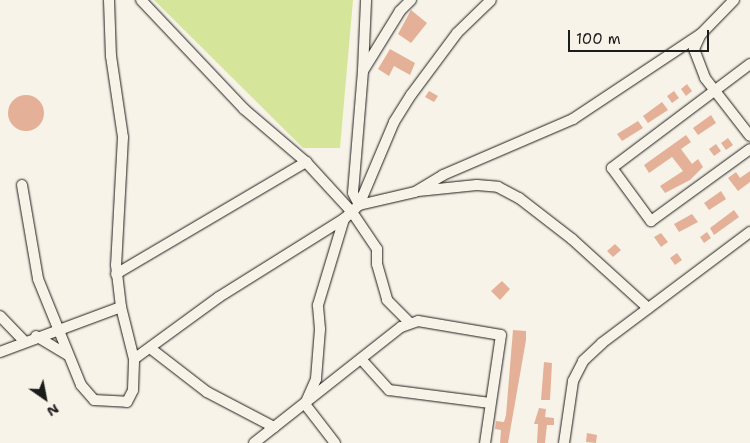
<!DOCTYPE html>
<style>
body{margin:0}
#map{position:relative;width:750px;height:443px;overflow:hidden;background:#f7f3e8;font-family:"Shantell Sans",sans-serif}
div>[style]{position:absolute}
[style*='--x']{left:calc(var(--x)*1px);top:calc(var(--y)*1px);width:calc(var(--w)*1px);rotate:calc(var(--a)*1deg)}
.green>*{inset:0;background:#d5e69a}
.building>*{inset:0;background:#e5b098}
.round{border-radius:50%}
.roads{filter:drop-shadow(0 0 1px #1c1c1c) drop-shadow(0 0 1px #1c1c1c)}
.street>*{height:10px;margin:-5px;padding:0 5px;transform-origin:5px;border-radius:5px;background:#f7f3e8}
span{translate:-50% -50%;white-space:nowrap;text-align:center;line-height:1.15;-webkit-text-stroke:4px #f7f3e8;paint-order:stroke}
.north{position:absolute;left:20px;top:373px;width:50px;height:50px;-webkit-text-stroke:4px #f7f3e8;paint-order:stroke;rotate:147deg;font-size:14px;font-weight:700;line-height:20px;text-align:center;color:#1c1c1c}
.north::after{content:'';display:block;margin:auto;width:18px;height:22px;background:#1c1c1c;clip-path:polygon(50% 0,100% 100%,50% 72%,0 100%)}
.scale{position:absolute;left:568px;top:30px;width:141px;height:22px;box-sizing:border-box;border:2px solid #1c1c1c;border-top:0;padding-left:6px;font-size:15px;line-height:18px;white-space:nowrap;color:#1c1c1c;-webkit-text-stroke:4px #f7f3e8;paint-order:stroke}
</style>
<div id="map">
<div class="green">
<div style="clip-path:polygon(154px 0,353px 0,340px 148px,303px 148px)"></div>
</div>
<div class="building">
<div style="clip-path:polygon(411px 10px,427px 23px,411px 43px,398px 34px)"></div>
<div style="clip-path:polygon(390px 49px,415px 63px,410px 75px,394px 66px,389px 76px,378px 69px)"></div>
<div style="clip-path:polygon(687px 84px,692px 91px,686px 96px,681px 89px)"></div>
<div style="clip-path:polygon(429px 91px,438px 96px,434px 102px,425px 97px)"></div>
<div style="clip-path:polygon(674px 91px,679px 98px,672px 103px,667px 96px)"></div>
<div class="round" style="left:8px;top:95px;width:36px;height:36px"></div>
<div style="clip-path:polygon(662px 102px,668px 110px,648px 123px,643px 116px)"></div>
<div style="clip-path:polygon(711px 115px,716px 123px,698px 135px,693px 128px)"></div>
<div style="clip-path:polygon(638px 121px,643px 128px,622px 141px,617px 134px)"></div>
<div style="clip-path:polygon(686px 135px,691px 142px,681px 149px,692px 164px,698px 159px,703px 167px,690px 180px,665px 193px,660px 186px,683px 171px,672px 157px,649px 173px,644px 165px)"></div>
<div style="clip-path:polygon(728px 138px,733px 145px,726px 150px,721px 143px)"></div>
<div style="clip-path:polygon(716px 144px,721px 151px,714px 156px,709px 149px)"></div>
<div style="clip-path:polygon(750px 171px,750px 182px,738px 191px,728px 178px,736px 172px,740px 178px)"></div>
<div style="clip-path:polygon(721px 191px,726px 199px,709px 210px,704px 203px)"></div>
<div style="clip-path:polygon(734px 210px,739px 217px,714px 235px,710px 228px)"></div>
<div style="clip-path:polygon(692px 214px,698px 222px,679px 232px,674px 224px)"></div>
<div style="clip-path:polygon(707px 232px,711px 238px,704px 243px,700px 237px)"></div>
<div style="clip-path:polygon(661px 233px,668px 242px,661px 247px,654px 237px)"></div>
<div style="clip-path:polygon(615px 244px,621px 250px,613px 257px,607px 251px)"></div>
<div style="clip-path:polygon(677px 253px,682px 260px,675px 265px,670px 258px)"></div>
<div style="clip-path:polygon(502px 281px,510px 289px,500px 300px,491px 291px)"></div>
<div style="clip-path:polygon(513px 330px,526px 331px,526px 340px,508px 443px,500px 443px,501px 430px,495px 429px,496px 421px,504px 422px,506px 415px)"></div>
<div style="clip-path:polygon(544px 362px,552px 363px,550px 400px,541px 400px)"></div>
<div style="clip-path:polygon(539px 408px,546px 409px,545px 417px,554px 418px,554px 425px,547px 425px,545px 443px,537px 443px,538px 424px,534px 424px)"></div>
<div style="clip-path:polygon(587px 433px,597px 435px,596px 443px,586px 442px)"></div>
</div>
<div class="roads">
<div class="street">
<div style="--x:109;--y:0;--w:56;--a:88"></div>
<div style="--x:111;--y:56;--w:82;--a:81.6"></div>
<div style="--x:123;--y:137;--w:128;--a:93.1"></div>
<div style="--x:116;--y:265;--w:42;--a:83.2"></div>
<div style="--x:121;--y:307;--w:54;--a:76"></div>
<div style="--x:134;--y:359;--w:105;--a:-36.1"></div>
<div style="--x:219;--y:297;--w:147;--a:-32"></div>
<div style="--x:344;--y:219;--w:21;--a:-43"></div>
<div style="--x:359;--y:205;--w:90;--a:-67.1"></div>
<div style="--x:394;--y:122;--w:32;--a:-58"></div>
<div style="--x:411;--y:95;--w:77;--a:-53.4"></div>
<div style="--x:457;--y:33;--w:47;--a:-44.1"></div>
<div style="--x:141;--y:0;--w:150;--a:46.6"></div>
<div style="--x:244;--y:109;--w:82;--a:40.5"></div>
<div style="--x:306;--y:162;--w:68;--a:47.4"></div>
<div style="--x:352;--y:212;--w:45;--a:56"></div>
<div style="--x:377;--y:249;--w:15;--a:90"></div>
<div style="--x:377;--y:264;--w:37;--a:74"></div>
<div style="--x:387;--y:300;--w:31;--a:45"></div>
<div style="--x:411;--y:0;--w:16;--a:135"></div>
<div style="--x:400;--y:11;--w:70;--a:121.7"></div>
<div style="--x:363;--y:71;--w:122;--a:94.7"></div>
<div style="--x:353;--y:193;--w:13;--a:63"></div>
<div style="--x:359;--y:205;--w:57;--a:-13.1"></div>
<div style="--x:415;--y:192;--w:33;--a:-31"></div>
<div style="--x:443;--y:175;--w:142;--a:-23.3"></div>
<div style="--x:573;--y:119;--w:154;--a:-33.6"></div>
<div style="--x:734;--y:0;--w:47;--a:134.1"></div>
<div style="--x:701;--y:34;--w:17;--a:115"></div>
<div style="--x:694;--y:49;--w:31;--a:69"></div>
<div style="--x:705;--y:78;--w:73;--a:52.2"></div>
<div style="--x:750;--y:64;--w:173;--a:143"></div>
<div style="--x:612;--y:168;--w:66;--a:53.7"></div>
<div style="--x:651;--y:221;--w:122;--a:-36"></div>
<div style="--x:363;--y:70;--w:70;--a:-87.5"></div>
<div style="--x:22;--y:185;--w:95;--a:80.3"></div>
<div style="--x:38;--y:279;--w:114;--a:67.9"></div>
<div style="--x:81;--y:385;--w:20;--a:49"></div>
<div style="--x:94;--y:400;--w:33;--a:3"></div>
<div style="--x:127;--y:402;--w:13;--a:-63"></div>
<div style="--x:133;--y:390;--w:31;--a:-88"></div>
<div style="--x:418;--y:191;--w:59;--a:-5.8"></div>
<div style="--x:477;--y:185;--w:21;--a:5"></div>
<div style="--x:498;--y:187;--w:24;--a:28"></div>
<div style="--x:519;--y:198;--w:67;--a:37.7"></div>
<div style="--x:572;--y:239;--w:103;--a:42.2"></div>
<div style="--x:116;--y:274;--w:221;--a:-30.5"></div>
<div style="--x:0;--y:316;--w:35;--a:46"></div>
<div style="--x:36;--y:336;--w:37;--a:31"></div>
<div style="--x:150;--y:348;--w:72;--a:37.7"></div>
<div style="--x:207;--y:392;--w:76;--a:27.6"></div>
<div style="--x:0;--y:352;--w:129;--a:-20.4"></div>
<div style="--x:361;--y:359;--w:42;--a:47.9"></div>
<div style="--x:389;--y:390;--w:102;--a:7.3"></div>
<div style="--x:254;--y:443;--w:187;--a:-38.3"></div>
<div style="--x:401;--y:327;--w:18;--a:-19"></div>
<div style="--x:418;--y:321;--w:84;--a:9.6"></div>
<div style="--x:501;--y:335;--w:109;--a:98.4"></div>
<div style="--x:335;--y:443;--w:49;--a:-127.6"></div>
<div style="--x:305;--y:404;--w:27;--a:-66"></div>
<div style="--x:316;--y:379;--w:50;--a:-85.4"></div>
<div style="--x:320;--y:329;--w:24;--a:-95"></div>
<div style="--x:318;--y:305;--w:90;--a:-73.2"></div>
<div style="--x:564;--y:443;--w:63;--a:-81.7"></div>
<div style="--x:573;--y:381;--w:22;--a:-63"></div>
<div style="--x:583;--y:361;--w:26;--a:-43"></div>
<div style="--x:602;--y:343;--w:185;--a:-36.9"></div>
</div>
</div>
<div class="north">N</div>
<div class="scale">100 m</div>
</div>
